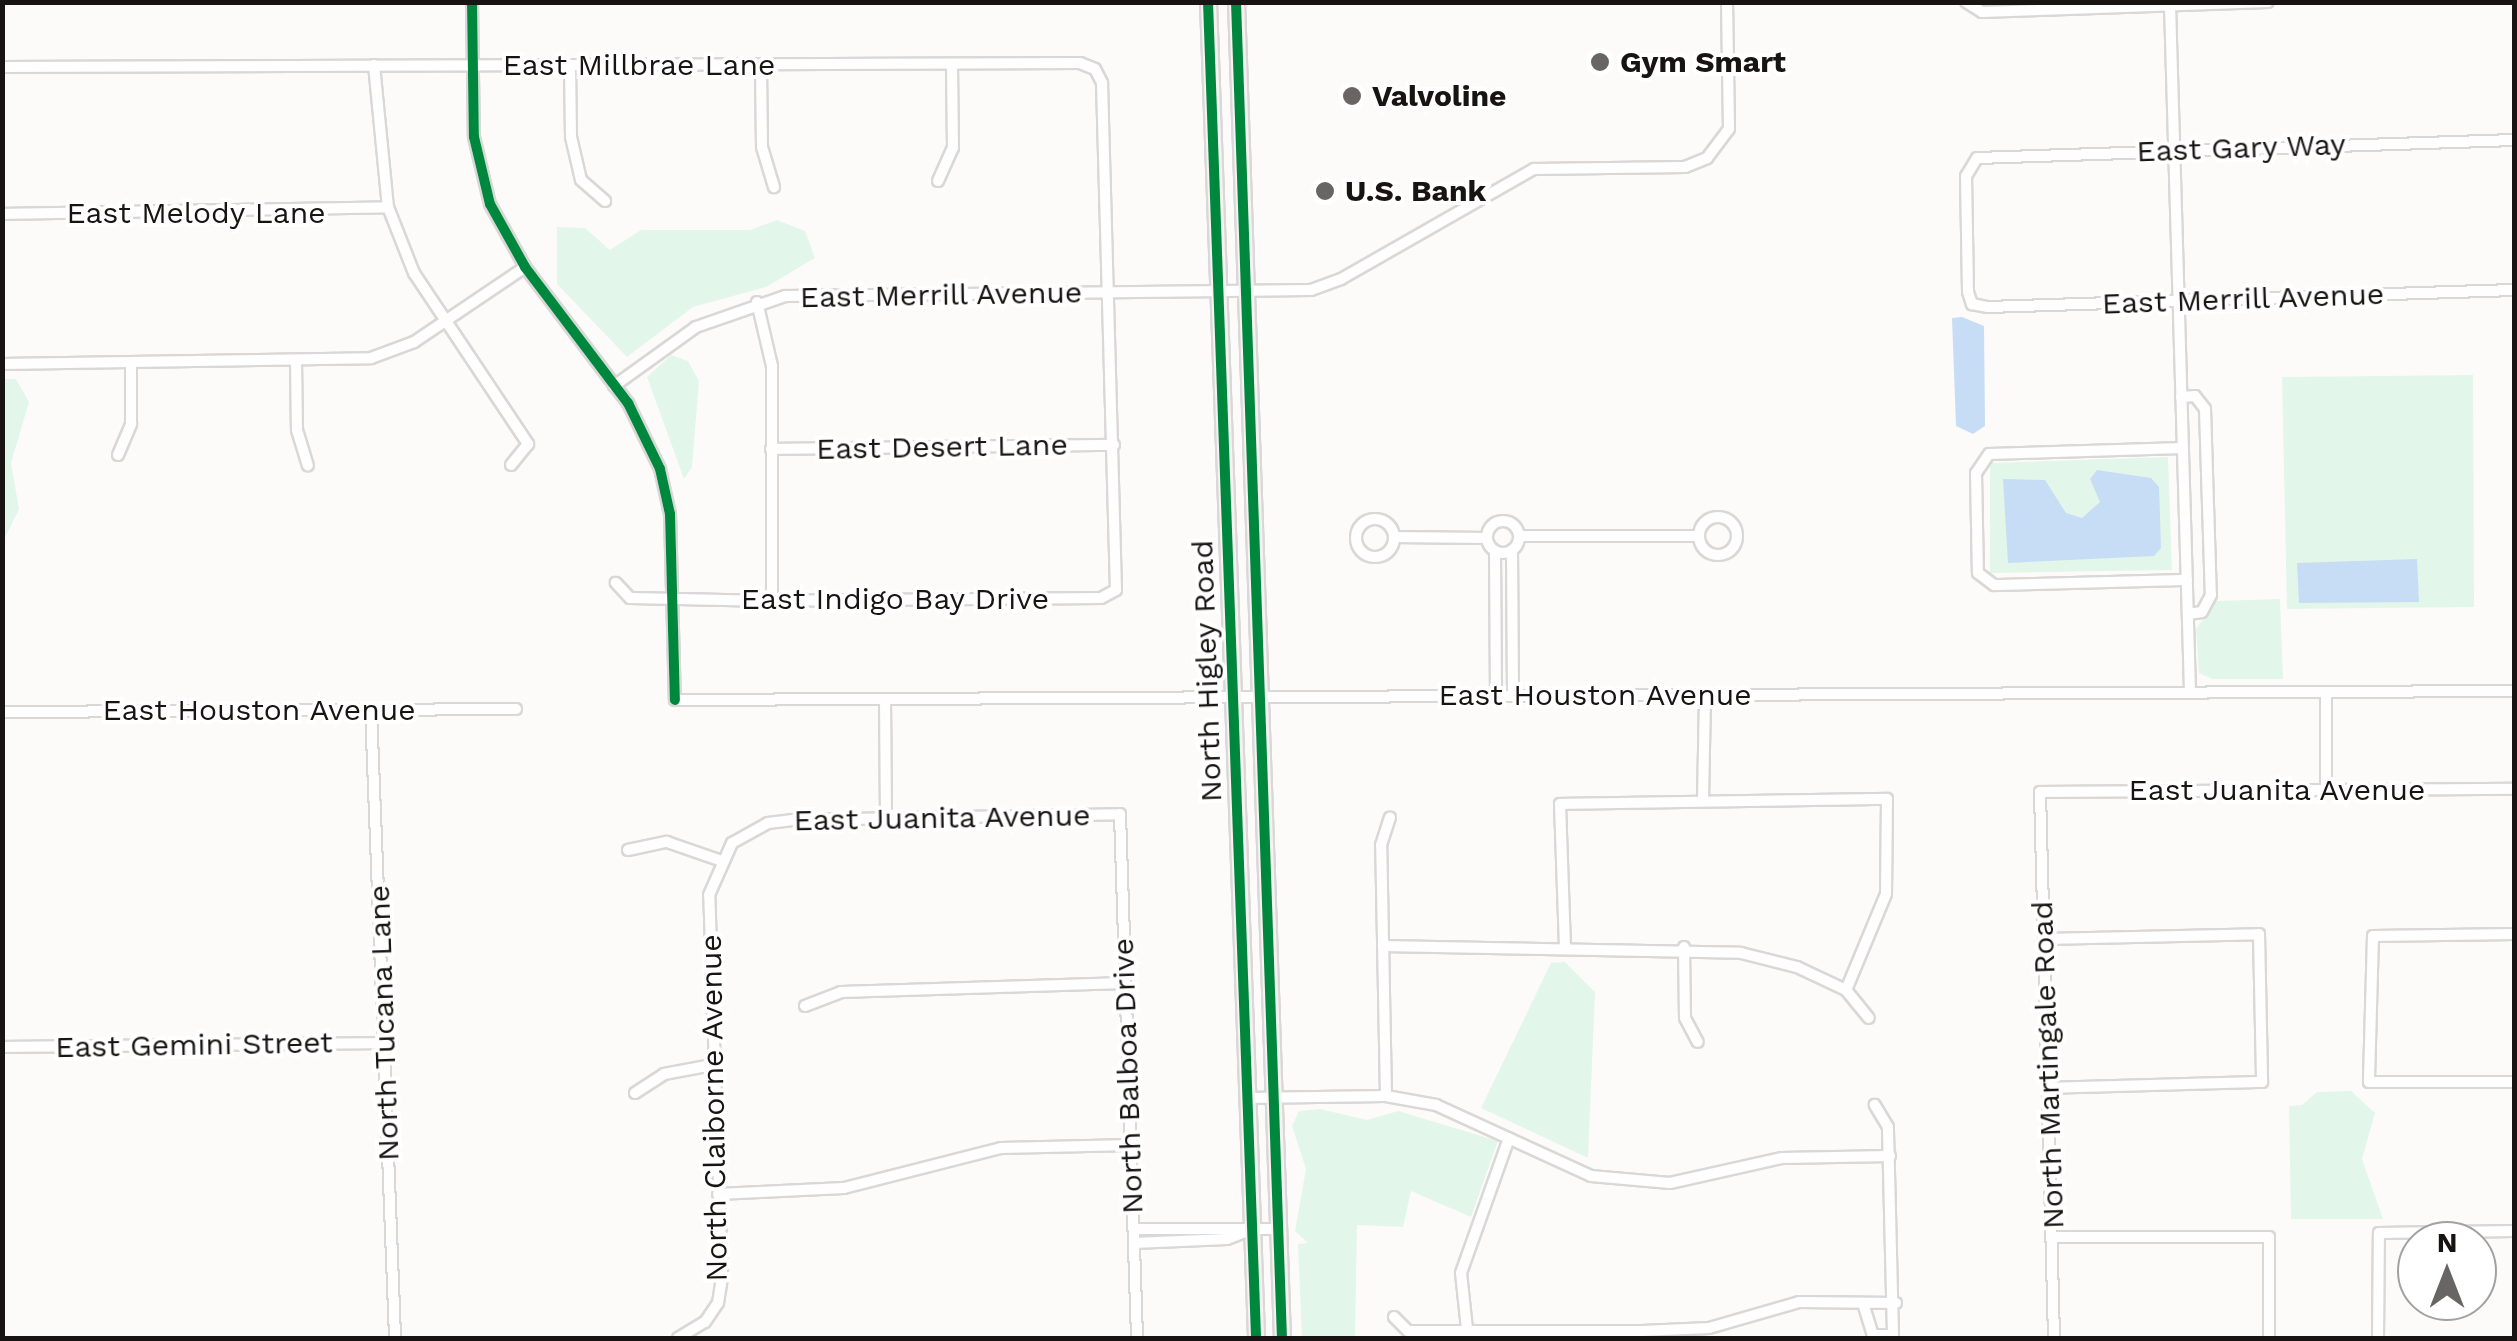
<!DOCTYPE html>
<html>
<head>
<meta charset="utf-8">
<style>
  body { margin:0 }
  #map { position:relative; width:2517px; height:1341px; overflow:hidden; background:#fdfbfa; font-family:"Work Sans",sans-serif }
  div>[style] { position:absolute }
  .green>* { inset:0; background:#e3f6ea }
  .water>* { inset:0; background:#c6ddf5 }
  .roads { filter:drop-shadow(2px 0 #dad8d7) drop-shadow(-2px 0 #dad8d7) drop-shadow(0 2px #dad8d7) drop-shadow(0 -2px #dad8d7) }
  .street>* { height:10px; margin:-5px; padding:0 5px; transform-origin:5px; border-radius:5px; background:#fffefe }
  .street>.ring { margin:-5px; padding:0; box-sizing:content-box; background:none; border:10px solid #fffefe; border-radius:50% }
  .secondary>* { height:15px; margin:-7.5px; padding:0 7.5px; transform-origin:7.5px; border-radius:7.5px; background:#f6f3f2 }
  .cycleway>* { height:10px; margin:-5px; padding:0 5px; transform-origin:5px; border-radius:5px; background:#00873e }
  .dots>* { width:28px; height:28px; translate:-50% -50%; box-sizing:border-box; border:5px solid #fff; border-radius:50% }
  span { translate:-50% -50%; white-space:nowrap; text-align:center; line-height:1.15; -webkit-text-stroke:8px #fff; paint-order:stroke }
  .poi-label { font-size:30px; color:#171413; font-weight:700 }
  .left { translate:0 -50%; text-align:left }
  .street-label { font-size:30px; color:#171413 }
  .frame { position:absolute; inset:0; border:5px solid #171413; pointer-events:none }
  .north { position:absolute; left:2397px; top:1221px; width:100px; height:100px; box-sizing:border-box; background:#fff; border:2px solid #a2a1a1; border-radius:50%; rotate:0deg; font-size:28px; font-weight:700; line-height:40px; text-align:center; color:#171413 }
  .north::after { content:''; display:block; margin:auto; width:35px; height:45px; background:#686564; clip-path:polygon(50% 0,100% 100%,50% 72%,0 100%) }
</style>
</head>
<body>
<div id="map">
  <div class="green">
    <i style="clip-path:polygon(777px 220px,805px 231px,815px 258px,766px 287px,693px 307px,627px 357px,557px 284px,557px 227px,585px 228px,610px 250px,641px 230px,750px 230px)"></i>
    <i style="clip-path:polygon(671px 355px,688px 361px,699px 381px,692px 467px,684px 479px,647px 377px)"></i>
    <i style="clip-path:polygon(2473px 375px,2474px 607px,2287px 609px,2282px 377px)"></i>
    <i style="clip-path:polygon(3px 379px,16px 379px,29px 402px,11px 463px,19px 509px,3px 542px)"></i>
    <i style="clip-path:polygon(2168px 457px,2172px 570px,1990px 573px,1990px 463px)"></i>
    <i style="clip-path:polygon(2280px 599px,2283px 679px,2212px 679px,2199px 673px,2196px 629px,2216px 601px)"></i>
    <i style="clip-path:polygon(1565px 962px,1595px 992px,1588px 1158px,1481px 1108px,1551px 963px)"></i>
    <i style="clip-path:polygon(2351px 1091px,2375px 1113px,2362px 1159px,2383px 1219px,2291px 1219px,2289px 1106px,2302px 1105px,2317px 1092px)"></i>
    <i style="clip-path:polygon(1320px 1109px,1367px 1120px,1398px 1111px,1498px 1141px,1471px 1217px,1411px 1191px,1403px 1227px,1357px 1225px,1355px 1338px,1302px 1338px,1298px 1244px,1308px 1243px,1295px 1231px,1306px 1169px,1292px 1126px,1299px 1111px)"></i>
  </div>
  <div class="water">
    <i style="clip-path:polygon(1962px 317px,1984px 326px,1985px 426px,1973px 434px,1956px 426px,1952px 318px)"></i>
    <i style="clip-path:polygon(2097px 470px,2151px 478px,2159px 487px,2161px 548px,2154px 556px,2008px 563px,2003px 479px,2045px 480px,2066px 513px,2082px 518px,2100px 502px,2090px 479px)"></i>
    <i style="clip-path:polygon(2417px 559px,2419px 602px,2299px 603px,2297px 563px)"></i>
  </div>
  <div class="roads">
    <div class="street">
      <i style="left:472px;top:2px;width:135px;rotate:89.2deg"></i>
      <i style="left:474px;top:137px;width:69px;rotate:76.6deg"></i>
      <i style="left:490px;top:204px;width:72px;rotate:60.9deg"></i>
      <i style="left:525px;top:267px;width:171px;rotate:52.9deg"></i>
      <i style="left:628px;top:403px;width:73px;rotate:64.1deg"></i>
      <i style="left:660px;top:469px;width:46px;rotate:77.5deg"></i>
      <i style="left:670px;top:514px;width:186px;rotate:88.5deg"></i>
      <i style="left:675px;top:700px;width:1839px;rotate:-0.28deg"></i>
      <i style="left:1966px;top:2px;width:19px;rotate:32deg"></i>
      <i style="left:1982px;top:12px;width:286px;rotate:-2deg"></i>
      <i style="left:2170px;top:5px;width:688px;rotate:88.33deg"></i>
      <i style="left:374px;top:65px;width:143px;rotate:84.4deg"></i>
      <i style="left:388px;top:207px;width:71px;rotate:68.5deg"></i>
      <i style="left:414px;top:273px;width:206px;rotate:56.3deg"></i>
      <i style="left:528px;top:444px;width:27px;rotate:129deg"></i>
      <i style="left:570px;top:65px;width:72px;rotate:89.2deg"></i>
      <i style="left:571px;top:137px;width:44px;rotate:76.9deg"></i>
      <i style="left:581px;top:180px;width:32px;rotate:41deg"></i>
      <i style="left:761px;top:66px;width:81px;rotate:89.3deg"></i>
      <i style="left:762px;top:147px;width:42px;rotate:73.3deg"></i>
      <i style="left:2px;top:67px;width:1078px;rotate:-0.21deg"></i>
      <i style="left:1080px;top:63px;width:16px;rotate:22deg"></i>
      <i style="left:1095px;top:69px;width:16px;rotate:63deg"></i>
      <i style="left:1102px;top:83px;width:507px;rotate:88.42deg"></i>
      <i style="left:1116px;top:590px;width:17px;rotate:152deg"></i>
      <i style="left:1101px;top:598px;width:329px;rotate:179.5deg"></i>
      <i style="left:772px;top:601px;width:142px;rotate:-178.8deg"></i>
      <i style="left:630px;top:598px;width:21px;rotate:-133deg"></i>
      <i style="left:2514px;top:140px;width:537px;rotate:178.08deg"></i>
      <i style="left:1977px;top:158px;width:21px;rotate:121deg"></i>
      <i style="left:1966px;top:176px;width:116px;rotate:89deg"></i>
      <i style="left:1968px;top:292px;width:13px;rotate:72deg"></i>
      <i style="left:1972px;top:304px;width:16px;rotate:11deg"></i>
      <i style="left:1988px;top:307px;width:526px;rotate:-1.85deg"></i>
      <i style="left:938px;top:181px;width:36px;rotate:-66deg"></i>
      <i style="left:953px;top:148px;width:83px;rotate:-90.7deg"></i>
      <i style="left:2px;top:214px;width:386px;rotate:-1deg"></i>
      <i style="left:757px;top:302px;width:66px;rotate:76.8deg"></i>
      <i style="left:772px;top:366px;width:235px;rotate:90deg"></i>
      <i style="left:296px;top:361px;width:69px;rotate:89.2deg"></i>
      <i style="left:297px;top:430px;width:37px;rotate:73deg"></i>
      <i style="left:2px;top:364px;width:369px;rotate:-0.9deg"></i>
      <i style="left:371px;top:358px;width:46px;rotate:-20.4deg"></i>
      <i style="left:414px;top:342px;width:134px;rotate:-34deg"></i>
      <i style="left:614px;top:386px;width:101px;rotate:-35.7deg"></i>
      <i style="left:696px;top:327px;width:94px;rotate:-19.2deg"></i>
      <i style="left:785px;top:296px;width:526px;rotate:-0.65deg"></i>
      <i style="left:1311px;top:290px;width:32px;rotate:-20deg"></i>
      <i style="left:1341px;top:279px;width:222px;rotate:-29.7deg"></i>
      <i style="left:1534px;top:169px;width:151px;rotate:-0.8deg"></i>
      <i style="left:1685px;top:167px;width:24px;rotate:-22deg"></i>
      <i style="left:1707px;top:158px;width:36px;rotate:-53deg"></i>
      <i style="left:1729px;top:129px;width:127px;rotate:-90.9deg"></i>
      <i style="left:2181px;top:397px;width:14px;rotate:-4deg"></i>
      <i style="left:2195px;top:396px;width:16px;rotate:52deg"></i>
      <i style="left:2205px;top:409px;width:186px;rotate:88.2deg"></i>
      <i style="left:2211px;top:595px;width:19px;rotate:118deg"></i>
      <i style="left:2202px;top:612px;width:14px;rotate:172deg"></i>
      <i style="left:2183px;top:448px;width:194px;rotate:178.2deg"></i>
      <i style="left:1989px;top:454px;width:23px;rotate:124deg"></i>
      <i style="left:1976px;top:473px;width:100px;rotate:88.9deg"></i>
      <i style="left:1978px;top:573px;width:20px;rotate:37deg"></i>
      <i style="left:1994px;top:585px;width:193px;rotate:-1.5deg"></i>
      <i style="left:771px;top:449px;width:343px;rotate:-0.7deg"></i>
      <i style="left:118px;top:455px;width:34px;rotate:-67deg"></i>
      <i style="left:131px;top:424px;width:61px;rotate:-90deg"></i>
      <i class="ring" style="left:1699px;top:517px;width:28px;height:28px"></i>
      <i class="ring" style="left:1356px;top:519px;width:28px;height:28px"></i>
      <i class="ring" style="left:1487px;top:521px;width:22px;height:22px"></i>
      <i style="left:1519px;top:536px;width:180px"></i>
      <i style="left:1394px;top:537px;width:93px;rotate:0.6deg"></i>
      <i style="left:1512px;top:550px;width:145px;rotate:89.6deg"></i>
      <i style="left:1495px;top:551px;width:144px;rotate:89.6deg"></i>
      <i style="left:2326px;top:693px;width:96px;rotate:90deg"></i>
      <i style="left:885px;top:700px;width:120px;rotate:89.5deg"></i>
      <i style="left:371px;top:709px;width:629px;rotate:87.81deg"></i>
      <i style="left:2px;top:712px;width:514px;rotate:-0.33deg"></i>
      <i style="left:1703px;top:801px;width:107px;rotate:-88.9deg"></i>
      <i style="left:628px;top:850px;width:40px;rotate:-12deg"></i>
      <i style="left:667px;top:842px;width:55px;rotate:19.1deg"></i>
      <i style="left:2514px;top:934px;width:141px;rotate:179.2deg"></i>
      <i style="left:2373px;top:936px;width:146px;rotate:91.6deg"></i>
      <i style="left:2369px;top:1082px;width:145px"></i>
      <i style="left:2045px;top:939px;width:214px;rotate:-1.3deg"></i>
      <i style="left:2259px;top:934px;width:148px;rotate:88.8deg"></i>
      <i style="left:2262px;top:1082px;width:213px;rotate:178.4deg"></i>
      <i style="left:1383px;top:946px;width:358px;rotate:1.1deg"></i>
      <i style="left:1741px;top:953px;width:58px;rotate:14deg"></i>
      <i style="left:1797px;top:967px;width:54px;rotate:25.1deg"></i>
      <i style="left:1846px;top:990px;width:36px;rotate:51deg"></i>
      <i style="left:1565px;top:947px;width:143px;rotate:-92deg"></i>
      <i style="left:1560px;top:804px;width:327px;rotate:-0.9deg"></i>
      <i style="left:1887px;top:799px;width:95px;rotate:90.6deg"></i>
      <i style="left:1886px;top:894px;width:104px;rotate:112.6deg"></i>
      <i style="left:1684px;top:947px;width:71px;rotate:89.2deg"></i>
      <i style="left:1685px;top:1018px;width:27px;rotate:62deg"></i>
      <i style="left:805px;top:1006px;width:39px;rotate:-21deg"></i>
      <i style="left:841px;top:992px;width:284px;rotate:-1.8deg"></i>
      <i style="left:2px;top:1047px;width:383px;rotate:-0.6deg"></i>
      <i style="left:635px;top:1093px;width:35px;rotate:-33deg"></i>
      <i style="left:664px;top:1074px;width:49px;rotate:-10.6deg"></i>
      <i style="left:1386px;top:1096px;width:251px;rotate:-91.1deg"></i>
      <i style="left:1381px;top:845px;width:29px;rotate:-72deg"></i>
      <i style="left:1247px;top:1098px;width:139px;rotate:-0.8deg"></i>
      <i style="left:1386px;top:1096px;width:51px;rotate:10.2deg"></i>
      <i style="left:1436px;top:1105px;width:170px;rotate:24.6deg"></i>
      <i style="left:1591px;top:1176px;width:79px;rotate:5.1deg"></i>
      <i style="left:1670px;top:1183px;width:115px;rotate:-12.6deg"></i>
      <i style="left:1782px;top:1158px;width:108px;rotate:-1.1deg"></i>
      <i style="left:718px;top:1194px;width:126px;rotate:-2.7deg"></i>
      <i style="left:844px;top:1188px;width:162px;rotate:-14.3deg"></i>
      <i style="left:1001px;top:1148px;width:130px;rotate:-1.3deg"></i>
      <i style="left:1134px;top:1229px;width:145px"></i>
      <i style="left:2053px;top:1237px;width:216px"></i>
      <i style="left:2269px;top:1237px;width:101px;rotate:90deg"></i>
      <i style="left:1134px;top:1243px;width:93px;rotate:-2.5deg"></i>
      <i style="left:1227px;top:1239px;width:26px;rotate:-21deg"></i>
      <i style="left:1863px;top:1303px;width:34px;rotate:73deg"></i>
      <i style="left:1873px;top:1335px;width:20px"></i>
      <i style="left:1893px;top:1335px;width:208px;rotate:-91.4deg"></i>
      <i style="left:1888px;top:1127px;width:26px;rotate:-121deg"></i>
      <i style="left:1394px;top:1317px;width:20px;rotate:45deg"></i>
      <i style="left:1408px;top:1331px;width:234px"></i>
      <i style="left:1642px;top:1331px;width:67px;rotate:-2.6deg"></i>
      <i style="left:1709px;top:1328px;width:94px;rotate:-16.1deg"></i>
      <i style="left:1799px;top:1302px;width:97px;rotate:0.6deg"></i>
      <i style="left:1467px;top:1329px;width:56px;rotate:-96.1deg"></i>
      <i style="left:1461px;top:1273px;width:143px;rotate:-70.4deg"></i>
      <i style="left:678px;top:1338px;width:31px;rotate:-31deg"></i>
      <i style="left:705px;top:1322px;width:23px;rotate:-56deg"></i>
      <i style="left:718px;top:1303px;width:24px;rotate:-81deg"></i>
      <i style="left:722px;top:1279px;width:384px;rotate:-91.9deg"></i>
      <i style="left:709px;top:895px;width:57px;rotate:-66.1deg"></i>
      <i style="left:732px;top:843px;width:41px;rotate:-29.1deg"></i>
      <i style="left:768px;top:823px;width:23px;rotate:-7deg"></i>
      <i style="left:791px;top:820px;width:329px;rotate:-1deg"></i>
      <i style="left:1120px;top:814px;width:524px;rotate:88.14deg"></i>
      <i style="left:2054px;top:1338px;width:546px;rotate:-91.47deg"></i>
      <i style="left:2040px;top:792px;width:474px;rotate:-0.4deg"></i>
      <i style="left:2378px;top:1338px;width:105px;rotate:-89.5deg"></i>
      <i style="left:2379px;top:1233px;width:135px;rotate:-0.8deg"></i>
    </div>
    <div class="secondary">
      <i style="left:1208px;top:2px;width:1337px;rotate:87.94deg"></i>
      <i style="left:1236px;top:2px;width:1337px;rotate:88.03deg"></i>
    </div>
  </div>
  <div class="cycleway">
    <i style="left:472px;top:2px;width:135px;rotate:89.2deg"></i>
    <i style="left:474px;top:137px;width:69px;rotate:76.6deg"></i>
    <i style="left:490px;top:204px;width:72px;rotate:60.9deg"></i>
    <i style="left:525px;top:267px;width:171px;rotate:52.9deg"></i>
    <i style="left:628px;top:403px;width:73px;rotate:64.1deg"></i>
    <i style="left:660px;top:469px;width:46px;rotate:77.5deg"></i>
    <i style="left:670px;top:514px;width:186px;rotate:88.5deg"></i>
    <i style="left:1208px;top:2px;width:1337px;rotate:87.94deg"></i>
    <i style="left:1236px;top:2px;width:1337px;rotate:88.03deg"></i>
  </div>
  <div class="dots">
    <i style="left:1600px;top:62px;background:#686564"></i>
    <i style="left:1352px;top:96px;background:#686564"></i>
    <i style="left:1325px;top:191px;background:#686564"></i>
  </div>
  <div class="poi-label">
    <span class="left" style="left:1620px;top:62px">Gym Smart</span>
    <span class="left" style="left:1372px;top:96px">Valvoline</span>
    <span class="left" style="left:1345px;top:191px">U.S. Bank</span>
  </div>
  <div class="street-label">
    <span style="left:639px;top:65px">East Millbrae Lane</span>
    <span style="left:2241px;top:148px;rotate:-2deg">East Gary Way</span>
    <span style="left:196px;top:213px">East Melody Lane</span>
    <span style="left:941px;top:295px;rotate:-1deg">East Merrill Avenue</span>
    <span style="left:2243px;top:299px;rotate:-2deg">East Merrill Avenue</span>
    <span style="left:942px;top:447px;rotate:-1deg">East Desert Lane</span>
    <span style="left:895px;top:599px">East Indigo Bay Drive</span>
    <span style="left:1207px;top:671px;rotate:-92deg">North Higley Road</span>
    <span style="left:1595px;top:695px">East Houston Avenue</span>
    <span style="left:259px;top:710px">East Houston Avenue</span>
    <span style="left:2277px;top:790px">East Juanita Avenue</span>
    <span style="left:942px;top:818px;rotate:-1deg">East Juanita Avenue</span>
    <span style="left:384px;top:1023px;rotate:-92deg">North Tucana Lane</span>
    <span style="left:194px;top:1045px;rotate:-1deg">East Gemini Street</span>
    <span style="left:2048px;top:1065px;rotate:-92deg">North Martingale Road</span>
    <span style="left:1128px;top:1076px;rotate:-92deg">North Balboa Drive</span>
    <span style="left:714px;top:1108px;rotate:-91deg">North Claiborne Avenue</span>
  </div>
  <div class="frame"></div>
  <div class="north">N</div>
</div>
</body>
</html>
